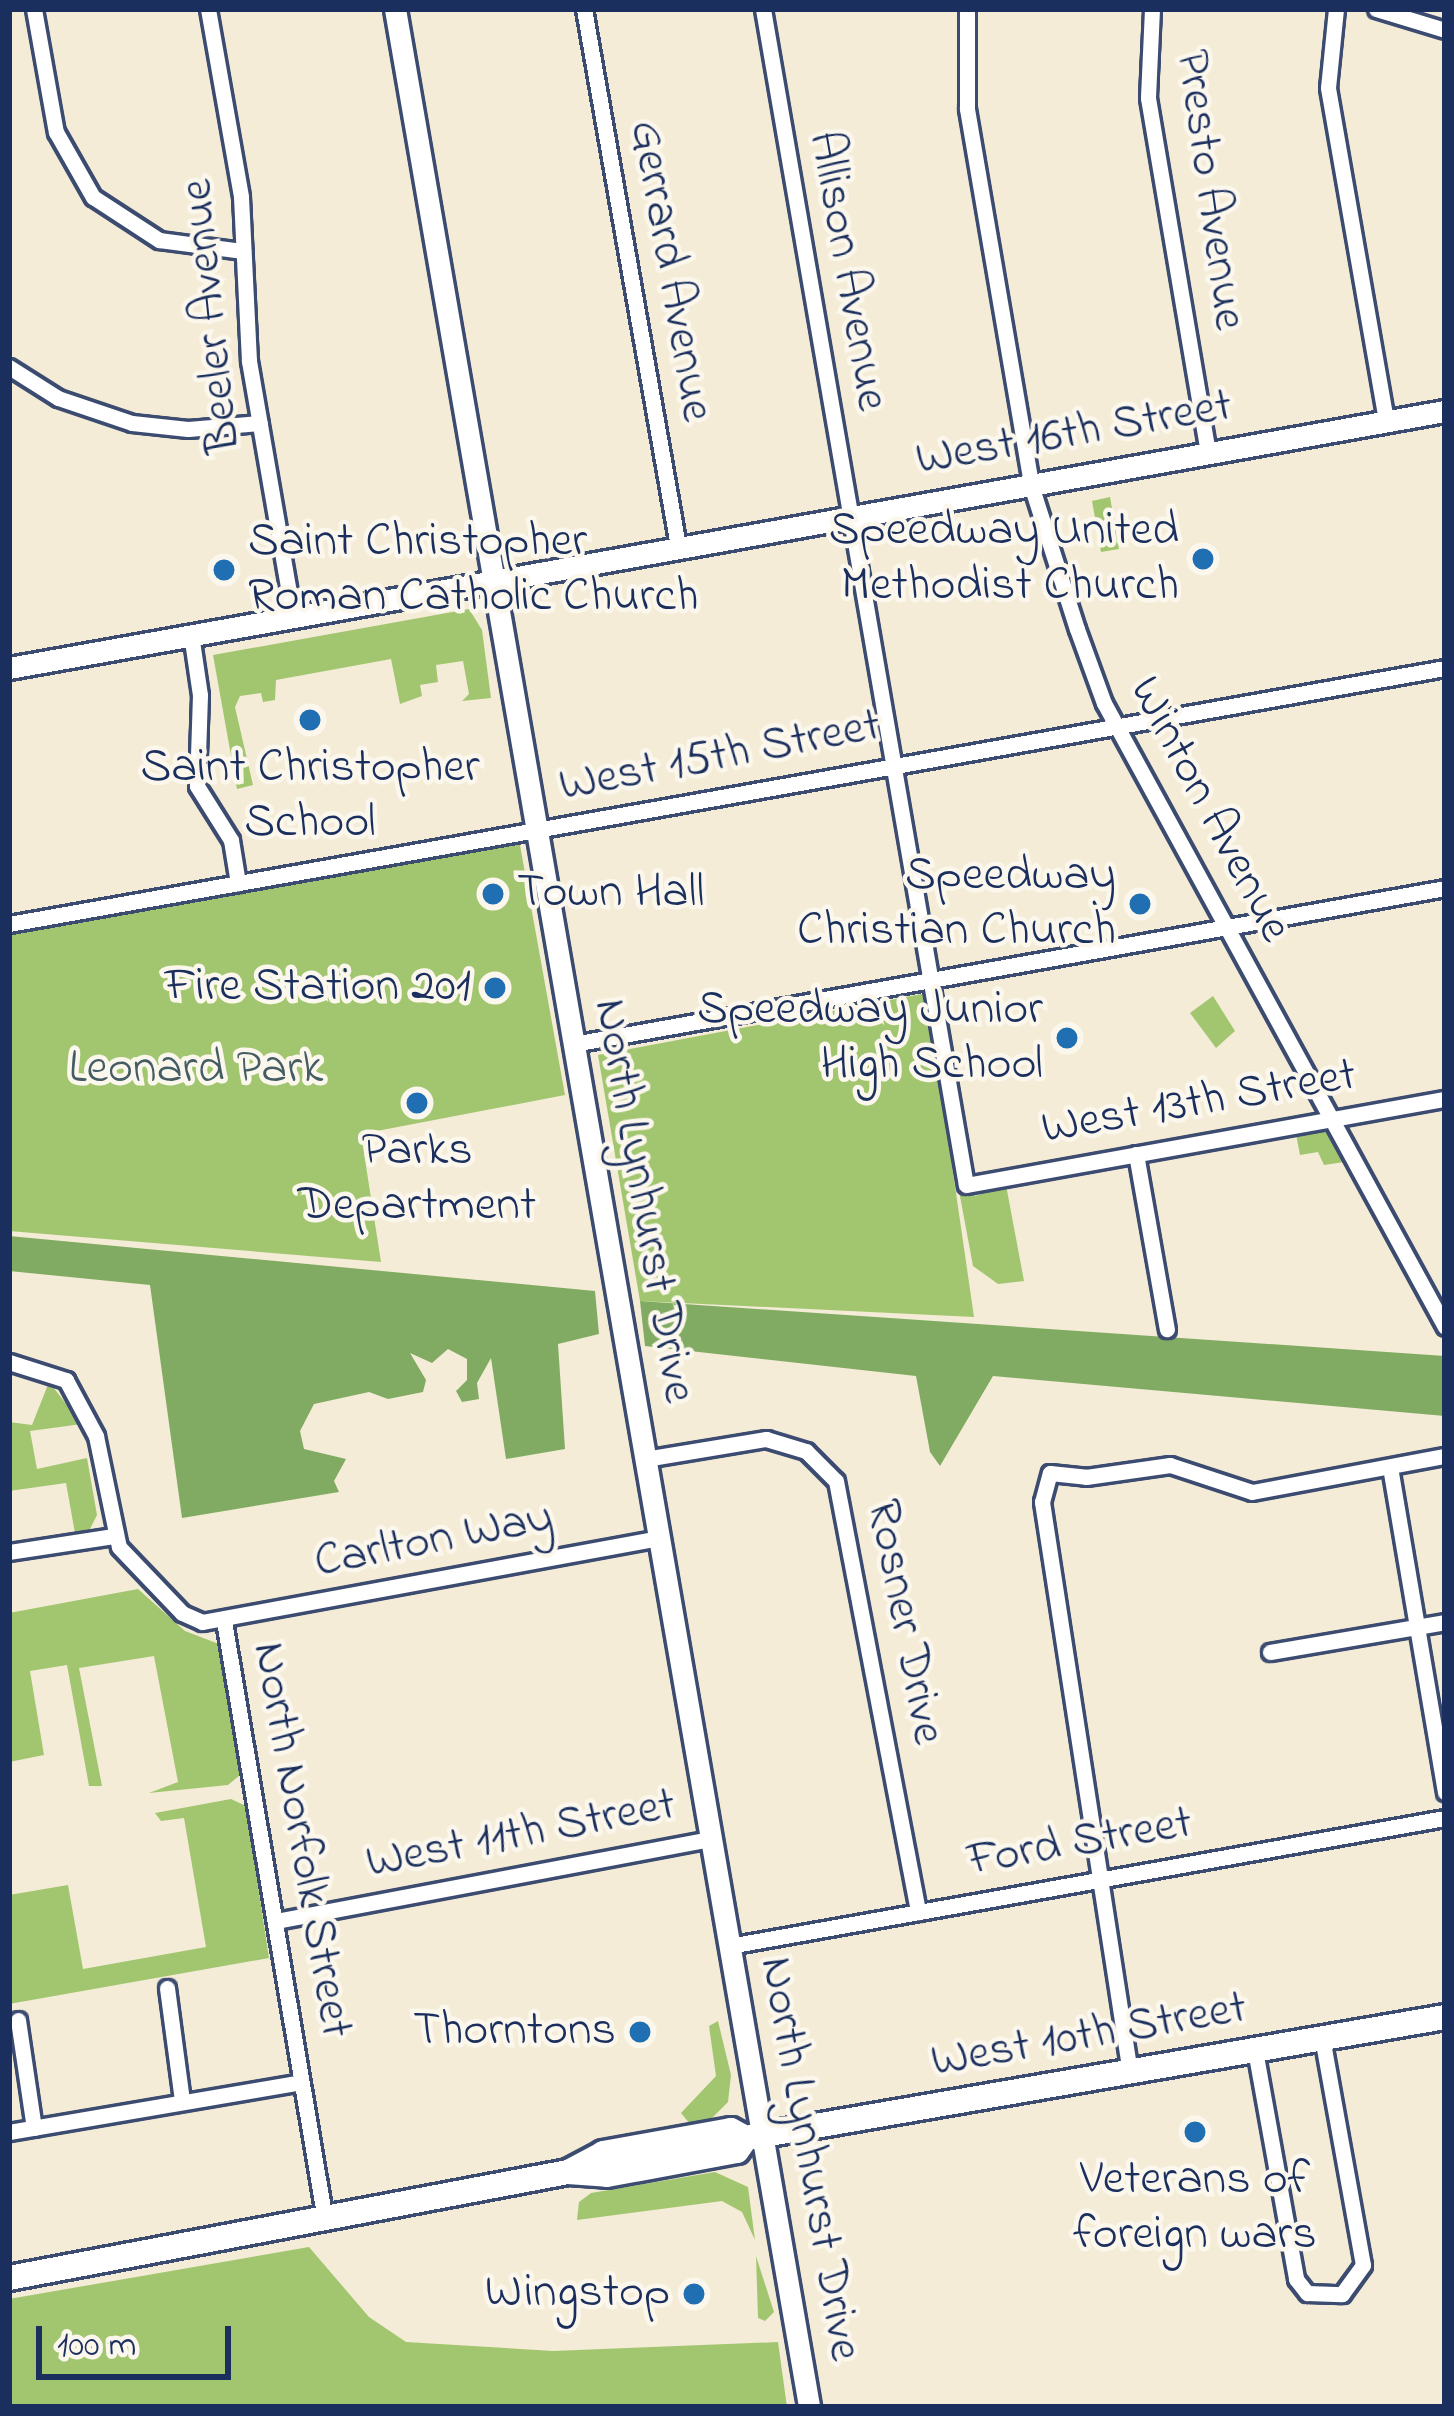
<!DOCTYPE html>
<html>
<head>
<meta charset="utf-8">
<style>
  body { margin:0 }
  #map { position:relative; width:1454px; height:2416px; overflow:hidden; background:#f4ecd6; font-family:"Indie Flower",sans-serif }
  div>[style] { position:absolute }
  .green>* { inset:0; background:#a2c670 }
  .forest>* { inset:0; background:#81ab62 }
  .roads { filter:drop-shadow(3px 0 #3c4b70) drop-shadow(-3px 0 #3c4b70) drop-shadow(0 3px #3c4b70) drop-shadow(0 -3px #3c4b70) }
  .street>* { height:15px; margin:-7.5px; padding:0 7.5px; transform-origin:7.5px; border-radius:7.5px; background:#fff }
  .secondary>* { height:21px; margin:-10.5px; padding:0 10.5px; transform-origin:10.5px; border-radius:10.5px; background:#fff }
  .primary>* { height:24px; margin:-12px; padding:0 12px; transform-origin:12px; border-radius:12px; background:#fff }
  .dots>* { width:33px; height:33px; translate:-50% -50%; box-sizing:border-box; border:6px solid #fbf7ec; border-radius:50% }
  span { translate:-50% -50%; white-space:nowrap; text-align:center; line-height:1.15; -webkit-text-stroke:9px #fbf7ec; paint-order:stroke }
  .street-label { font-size:48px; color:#1b2f5e }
  .poi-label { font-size:48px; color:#1b2f5e }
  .right { translate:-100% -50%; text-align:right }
  .left { translate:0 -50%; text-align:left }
  .park-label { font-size:48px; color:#445c63 }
  .frame { position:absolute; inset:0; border:12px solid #1b2f5e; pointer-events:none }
  .scale { position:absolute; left:36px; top:2326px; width:195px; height:54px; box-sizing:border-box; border:6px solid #1b2f5e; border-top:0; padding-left:15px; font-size:36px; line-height:42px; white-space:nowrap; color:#1b2f5e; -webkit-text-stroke:9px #fbf7ec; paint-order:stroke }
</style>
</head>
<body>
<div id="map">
  <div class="green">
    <i style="clip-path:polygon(1110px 497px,1119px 549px,1101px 552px,1092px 501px)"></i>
    <i style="clip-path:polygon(469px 609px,482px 630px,491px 698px,462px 701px,469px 694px,463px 661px,436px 665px,438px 682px,420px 685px,422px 696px,400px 704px,391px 659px,276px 680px,275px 700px,263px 702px,261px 693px,240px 696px,235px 707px,253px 785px,237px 789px,213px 655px)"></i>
    <i style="clip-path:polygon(518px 834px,565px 1095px,361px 1134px,381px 1262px,9px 1231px,9px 924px)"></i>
    <i style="clip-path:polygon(927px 993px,974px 1317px,640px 1301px,598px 1055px)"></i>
    <i style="clip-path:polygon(1213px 996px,1235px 1031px,1216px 1048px,1190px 1013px)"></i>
    <i style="clip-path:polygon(1325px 1131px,1326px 1131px,1344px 1162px,1324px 1165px,1318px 1152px,1300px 1155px,1296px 1134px)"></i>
    <i style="clip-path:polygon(1006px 1185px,1024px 1281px,998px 1284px,973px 1266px,959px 1191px,976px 1189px,975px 1196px)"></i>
    <i style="clip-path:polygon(49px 1382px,82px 1424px,30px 1431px,37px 1469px,87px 1458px,97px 1515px,90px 1529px,75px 1533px,66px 1483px,9px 1491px,9px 1422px,32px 1425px)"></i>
    <i style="clip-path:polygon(138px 1589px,185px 1631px,219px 1644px,240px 1775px,228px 1785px,149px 1793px,178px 1782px,154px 1656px,79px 1668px,102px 1786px,89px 1786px,67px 1665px,30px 1671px,44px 1755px,9px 1762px,9px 1613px)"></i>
    <i style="clip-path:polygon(231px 1799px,246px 1806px,269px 1958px,9px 2004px,9px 1895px,68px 1885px,83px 1969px,206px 1947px,184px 1818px,161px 1821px,155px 1813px)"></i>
    <i style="clip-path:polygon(718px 2021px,731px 2075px,728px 2102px,708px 2122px,690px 2124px,681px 2113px,716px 2076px,709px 2026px)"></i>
    <i style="clip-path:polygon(715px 2172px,748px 2187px,755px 2240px,742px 2212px,722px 2201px,577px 2220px,579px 2202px,591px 2193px)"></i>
    <i style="clip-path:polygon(309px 2247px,369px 2317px,406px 2342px,553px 2351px,778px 2342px,787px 2407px,9px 2407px,9px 2299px)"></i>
    <i style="clip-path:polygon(756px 2256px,774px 2312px,765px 2321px,758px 2318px)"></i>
  </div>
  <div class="forest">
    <i style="clip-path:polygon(9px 1236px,595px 1291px,599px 1334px,558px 1344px,565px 1449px,506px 1459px,491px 1358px,477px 1383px,479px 1399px,462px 1402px,456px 1391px,467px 1380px,467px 1359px,448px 1349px,432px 1363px,410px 1353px,426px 1380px,423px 1392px,388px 1399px,369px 1392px,314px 1404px,300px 1431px,304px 1449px,346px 1459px,334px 1481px,339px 1492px,182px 1518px,150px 1285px,9px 1271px)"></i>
    <i style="clip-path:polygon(640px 1301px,1445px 1356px,1445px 1416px,993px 1376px,940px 1466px,930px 1452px,916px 1376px,645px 1346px)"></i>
  </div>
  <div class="roads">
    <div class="street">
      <i style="left:34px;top:9px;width:125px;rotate:79.9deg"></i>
      <i style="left:56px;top:132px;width:75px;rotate:60.4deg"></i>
      <i style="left:93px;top:197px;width:79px;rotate:33.1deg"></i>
      <i style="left:159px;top:240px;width:85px;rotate:7.5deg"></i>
      <i style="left:208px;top:9px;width:191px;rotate:80deg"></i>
      <i style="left:241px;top:197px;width:164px;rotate:87.2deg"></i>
      <i style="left:249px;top:361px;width:258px;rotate:80.2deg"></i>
      <i style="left:584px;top:9px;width:545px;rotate:80.07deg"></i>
      <i style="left:763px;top:9px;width:1193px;rotate:80.21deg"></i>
      <i style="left:966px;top:1185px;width:487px;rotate:-10.2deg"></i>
      <i style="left:967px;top:9px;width:100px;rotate:90deg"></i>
      <i style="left:967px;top:109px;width:381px;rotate:80.3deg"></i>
      <i style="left:1031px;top:485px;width:151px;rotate:72.3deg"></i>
      <i style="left:1077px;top:629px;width:79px;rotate:70deg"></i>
      <i style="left:1104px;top:703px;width:711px;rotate:61.34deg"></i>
      <i style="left:1152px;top:9px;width:89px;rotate:92.6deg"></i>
      <i style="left:1148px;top:98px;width:360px;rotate:80.4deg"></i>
      <i style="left:1336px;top:9px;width:79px;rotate:95.8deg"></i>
      <i style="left:1328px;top:88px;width:338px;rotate:80.1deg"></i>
      <i style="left:1376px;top:9px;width:72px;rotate:16.9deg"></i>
      <i style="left:9px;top:367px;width:58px;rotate:32.3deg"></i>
      <i style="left:58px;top:398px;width:78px;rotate:18.7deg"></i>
      <i style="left:132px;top:423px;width:56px;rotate:6.1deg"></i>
      <i style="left:188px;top:429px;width:72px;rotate:-4.8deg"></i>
      <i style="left:191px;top:634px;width:62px;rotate:81.6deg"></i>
      <i style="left:200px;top:695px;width:91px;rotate:91.9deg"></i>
      <i style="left:197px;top:786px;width:64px;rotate:57.8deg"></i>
      <i style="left:231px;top:840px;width:44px;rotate:80.8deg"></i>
      <i style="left:9px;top:924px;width:1459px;rotate:-10.11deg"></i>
      <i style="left:573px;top:1044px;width:886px;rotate:-10.14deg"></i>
      <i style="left:1136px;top:1154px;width:178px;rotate:80deg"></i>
      <i style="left:9px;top:1362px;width:60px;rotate:17.5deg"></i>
      <i style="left:66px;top:1380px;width:64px;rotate:61.8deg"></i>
      <i style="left:96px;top:1436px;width:113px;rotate:78.3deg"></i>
      <i style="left:119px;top:1547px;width:91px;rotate:46.3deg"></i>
      <i style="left:182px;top:1613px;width:22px;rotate:24deg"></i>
      <i style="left:202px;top:1622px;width:465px;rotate:-10.4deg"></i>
      <i style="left:645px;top:1459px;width:123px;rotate:-9.4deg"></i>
      <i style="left:766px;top:1439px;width:42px;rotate:16.7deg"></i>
      <i style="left:806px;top:1451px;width:42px;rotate:45deg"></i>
      <i style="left:836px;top:1481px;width:439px;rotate:79.2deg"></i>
      <i style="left:1390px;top:1467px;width:330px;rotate:80.4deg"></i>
      <i style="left:9px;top:1552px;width:105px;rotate:-8.7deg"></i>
      <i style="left:224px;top:1621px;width:607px;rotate:80.43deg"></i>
      <i style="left:1270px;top:1652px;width:178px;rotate:-9.7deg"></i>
      <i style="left:276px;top:1921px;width:443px;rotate:-10.7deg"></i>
      <i style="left:729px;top:1946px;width:727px;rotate:-10.14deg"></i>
      <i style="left:167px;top:1988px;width:114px;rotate:82.4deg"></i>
      <i style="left:18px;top:2020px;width:109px;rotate:81.6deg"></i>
      <i style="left:1255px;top:2050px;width:233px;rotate:79.8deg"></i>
      <i style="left:1296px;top:2279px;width:18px;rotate:52deg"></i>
      <i style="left:1307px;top:2293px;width:35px;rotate:2deg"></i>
      <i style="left:1342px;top:2294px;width:36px;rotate:-54deg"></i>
      <i style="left:1363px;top:2265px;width:231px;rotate:-100.2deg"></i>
      <i style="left:1130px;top:2073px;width:578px;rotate:-98.76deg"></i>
      <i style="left:1042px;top:1502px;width:30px;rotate:-75deg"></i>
      <i style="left:1050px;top:1473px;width:36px;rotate:6deg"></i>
      <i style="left:1086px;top:1477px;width:85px;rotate:-8.1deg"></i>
      <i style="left:1170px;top:1465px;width:86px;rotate:18.2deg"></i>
      <i style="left:1252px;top:1492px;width:196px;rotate:-10.6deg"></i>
      <i style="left:9px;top:2132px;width:295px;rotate:-9.7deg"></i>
    </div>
    <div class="secondary">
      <i style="left:395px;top:9px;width:2433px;rotate:80.2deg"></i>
      <i style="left:9px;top:668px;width:1459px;rotate:-10.15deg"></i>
    </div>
    <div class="primary">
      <i style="left:568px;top:2172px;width:39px;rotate:4deg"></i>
      <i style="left:607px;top:2175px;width:132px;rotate:-10.5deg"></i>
      <i style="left:737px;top:2151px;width:16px;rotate:-55deg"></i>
      <i style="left:9px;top:2278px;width:569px;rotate:-10.74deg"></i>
      <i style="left:568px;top:2172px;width:40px;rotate:-28deg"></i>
      <i style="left:603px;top:2153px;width:130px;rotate:-10.2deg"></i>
      <i style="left:731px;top:2130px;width:17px;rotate:28deg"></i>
      <i style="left:746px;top:2138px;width:709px;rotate:-9.82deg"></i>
    </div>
  </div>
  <div class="dots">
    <i style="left:1203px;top:559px;background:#1f6fb2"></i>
    <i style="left:224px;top:570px;background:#1f6fb2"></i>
    <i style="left:310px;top:720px;background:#1f6fb2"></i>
    <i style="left:493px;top:894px;background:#1f6fb2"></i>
    <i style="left:1140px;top:904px;background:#1f6fb2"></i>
    <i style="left:495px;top:988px;background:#1f6fb2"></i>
    <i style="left:1067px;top:1038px;background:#1f6fb2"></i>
    <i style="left:417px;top:1103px;background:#1f6fb2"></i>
    <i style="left:640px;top:2032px;background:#1f6fb2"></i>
    <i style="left:1195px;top:2132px;background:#1f6fb2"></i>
    <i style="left:694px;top:2294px;background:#1f6fb2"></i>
  </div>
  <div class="street-label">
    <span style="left:1209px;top:190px;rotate:82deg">Presto Avenue</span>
    <span style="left:670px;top:271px;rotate:80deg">Gerrard Avenue</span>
    <span style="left:847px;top:271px;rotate:80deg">Allison Avenue</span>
    <span style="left:212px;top:316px;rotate:-96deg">Beeler Avenue</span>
    <span style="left:1074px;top:434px;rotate:-10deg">West 16th Street</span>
    <span style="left:720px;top:757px;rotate:-11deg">West 15th Street</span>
    <span style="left:1209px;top:810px;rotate:62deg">Winton Avenue</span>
    <span style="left:1199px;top:1103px;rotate:-10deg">West 13th Street</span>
    <span style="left:643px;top:1201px;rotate:80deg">North Lynhurst Drive</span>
    <span style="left:434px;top:1541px;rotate:-11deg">Carlton Way</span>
    <span style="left:904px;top:1622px;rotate:79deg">Rosner Drive</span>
    <span style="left:521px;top:1835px;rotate:-11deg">West 11th Street</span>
    <span style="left:301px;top:1840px;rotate:80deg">North Norfolk Street</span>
    <span style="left:1080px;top:1843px;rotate:-10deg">Ford Street</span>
    <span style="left:1089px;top:2036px;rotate:-10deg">West 10th Street</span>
    <span style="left:809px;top:2159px;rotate:80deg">North Lynhurst Drive</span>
  </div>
  <div class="poi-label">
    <span class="right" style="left:1179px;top:559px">Speedway United<br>Methodist Church</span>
    <span class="left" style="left:248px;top:570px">Saint Christopher<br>Roman Catholic Church</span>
    <span style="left:310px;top:796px">Saint Christopher<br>School</span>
    <span class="right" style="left:1116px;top:904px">Speedway<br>Christian Church</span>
    <span class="left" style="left:517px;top:894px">Town Hall</span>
    <span class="right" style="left:471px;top:988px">Fire Station 201</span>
    <span class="right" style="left:1043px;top:1038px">Speedway Junior<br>High School</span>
    <span style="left:417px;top:1179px">Parks<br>Department</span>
    <span class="right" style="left:616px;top:2032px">Thorntons</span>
    <span style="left:1195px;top:2208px">Veterans of<br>foreign wars</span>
    <span class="right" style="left:670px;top:2294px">Wingstop</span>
  </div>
  <div class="park-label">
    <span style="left:196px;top:1070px">Leonard Park</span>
  </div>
  <div class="frame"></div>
  <div class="scale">100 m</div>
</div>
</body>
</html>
